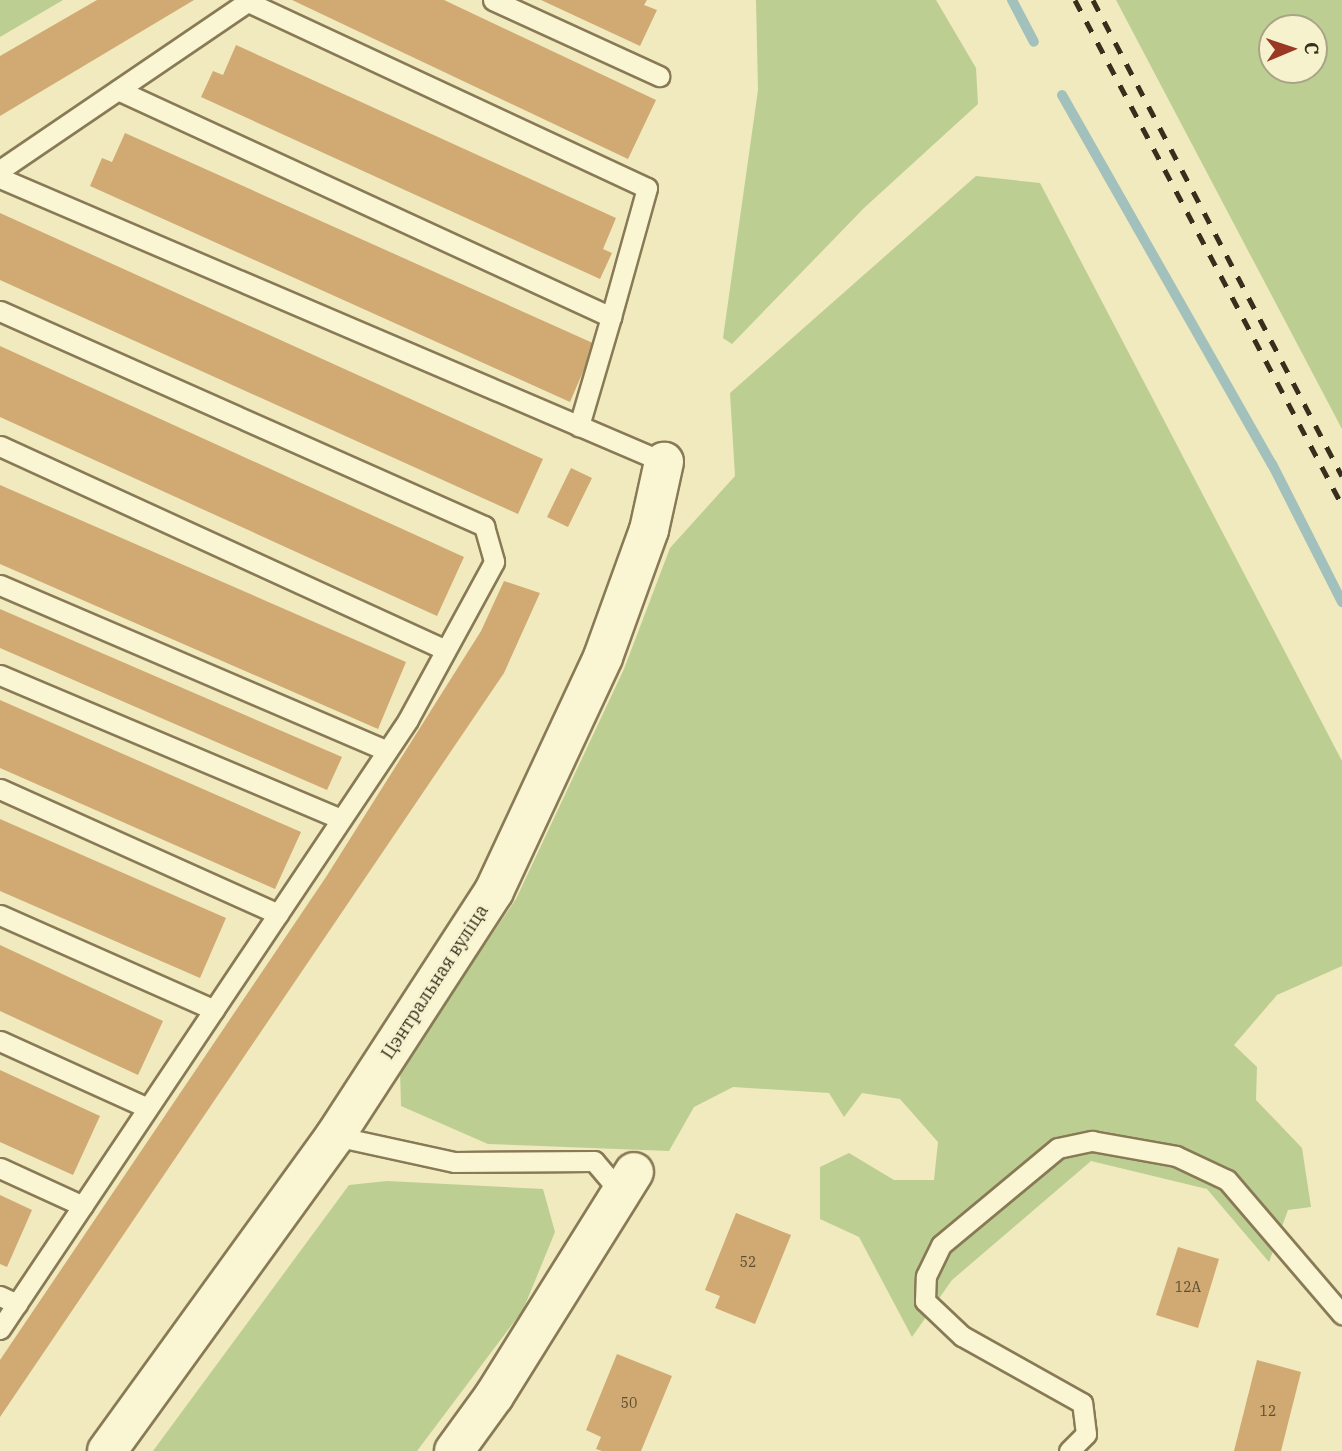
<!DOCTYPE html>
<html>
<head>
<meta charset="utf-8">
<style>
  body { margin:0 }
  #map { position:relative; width:1342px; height:1451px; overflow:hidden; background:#f0eabe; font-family:"IBM Plex Serif",serif }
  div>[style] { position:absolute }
  .green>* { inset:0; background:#bcce92 }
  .stream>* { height:10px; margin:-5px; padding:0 5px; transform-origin:5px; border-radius:5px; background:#a2c1bd }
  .building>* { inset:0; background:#d0aa72 }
  .roads { filter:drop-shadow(2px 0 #897a56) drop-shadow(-2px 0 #897a56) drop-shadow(0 2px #897a56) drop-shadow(0 -2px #897a56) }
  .service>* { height:19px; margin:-9.5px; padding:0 9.5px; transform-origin:9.5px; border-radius:9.5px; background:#faf5d2 }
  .minor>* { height:38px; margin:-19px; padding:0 19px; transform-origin:19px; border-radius:19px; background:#faf5d2 }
  .rail>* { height:5px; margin-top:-2.5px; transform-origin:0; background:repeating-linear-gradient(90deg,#372e1c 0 12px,transparent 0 24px) }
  span { translate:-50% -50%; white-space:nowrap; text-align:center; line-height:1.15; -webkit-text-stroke:5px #f7f2ce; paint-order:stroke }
  .number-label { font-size:14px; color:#5d4d32 }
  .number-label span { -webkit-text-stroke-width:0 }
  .street-label { font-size:18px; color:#372e1c }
  .north { position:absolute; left:1258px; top:14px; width:70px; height:70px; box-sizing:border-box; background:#f7f2ce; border:2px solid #aaa487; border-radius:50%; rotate:88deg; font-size:19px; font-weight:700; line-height:28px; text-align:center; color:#372e1c }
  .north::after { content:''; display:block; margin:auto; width:24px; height:32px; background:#9a3824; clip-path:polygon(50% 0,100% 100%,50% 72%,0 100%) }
</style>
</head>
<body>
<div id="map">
  <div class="green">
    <i style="clip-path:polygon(0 0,63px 0,0 37px)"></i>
    <i style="clip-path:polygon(756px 0,936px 0,976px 68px,978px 104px,864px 208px,732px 344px,723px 338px,758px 90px)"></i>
    <i style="clip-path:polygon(evenodd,1116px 0,1342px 0,1342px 429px,1116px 0,1272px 28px,1314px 28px,1314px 70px,1272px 70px,1272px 28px)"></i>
    <i style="clip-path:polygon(976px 176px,1040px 183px,1342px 761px,1342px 966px,1277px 995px,1234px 1045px,1257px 1067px,1256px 1100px,1302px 1148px,1311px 1207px,1288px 1210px,1269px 1262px,1207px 1189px,1091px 1161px,952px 1280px,912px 1337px,859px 1237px,820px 1219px,820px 1167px,849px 1153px,894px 1180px,934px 1180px,938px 1142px,900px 1099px,862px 1093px,844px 1117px,829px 1093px,733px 1087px,694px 1107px,669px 1151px,488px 1144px,401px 1106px,400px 1069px,516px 899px,624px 669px,670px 548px,735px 476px,730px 393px)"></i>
    <i style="clip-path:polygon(387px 1181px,543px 1189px,555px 1232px,523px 1310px,417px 1451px,153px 1451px,349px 1185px)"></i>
  </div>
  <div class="stream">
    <i style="left:1012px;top:0;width:47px;rotate:62.4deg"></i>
    <i style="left:1062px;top:95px;width:425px;rotate:60.4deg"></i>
    <i style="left:1272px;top:464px;width:155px;rotate:63.1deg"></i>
  </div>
  <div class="building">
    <i style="clip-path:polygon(97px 0,194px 0,0 116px,0 56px)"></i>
    <i style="clip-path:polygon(292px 0,444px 0,656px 100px,628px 159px)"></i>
    <i style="clip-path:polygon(541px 0,647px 0,644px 5px,657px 10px,640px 46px)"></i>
    <i style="clip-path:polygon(236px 45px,616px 218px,603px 249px,612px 253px,600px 279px,201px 97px,213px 71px,223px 75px)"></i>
    <i style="clip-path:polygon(125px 133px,595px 344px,570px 402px,90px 186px,102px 158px,112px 162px)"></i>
    <i style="clip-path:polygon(0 213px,543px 459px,518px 514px,0 280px)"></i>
    <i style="clip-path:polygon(0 346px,464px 557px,437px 616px,0 417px)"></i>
    <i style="clip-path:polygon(571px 468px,592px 478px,568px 527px,547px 517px)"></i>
    <i style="clip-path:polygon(0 485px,406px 662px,378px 729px,0 564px)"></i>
    <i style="clip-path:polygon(504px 581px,540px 593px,504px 673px,0 1417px,0 1360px,326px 877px,481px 631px)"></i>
    <i style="clip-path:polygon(0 609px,342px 757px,327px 790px,0 648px)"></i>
    <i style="clip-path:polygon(0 700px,301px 832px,275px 889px,0 768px)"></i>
    <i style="clip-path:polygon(0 819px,226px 918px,200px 978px,0 891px)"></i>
    <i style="clip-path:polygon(0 945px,163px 1021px,138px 1075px,0 1011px)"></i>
    <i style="clip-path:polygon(0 1070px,100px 1116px,73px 1175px,0 1142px)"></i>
    <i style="clip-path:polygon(0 1195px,32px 1210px,7px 1267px,0 1264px)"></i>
    <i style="clip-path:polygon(736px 1213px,791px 1235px,755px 1324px,715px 1308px,720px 1296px,705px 1290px)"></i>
    <i style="clip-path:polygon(1178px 1247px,1219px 1259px,1198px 1328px,1156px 1315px)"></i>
    <i style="clip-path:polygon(617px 1354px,672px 1376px,641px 1451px,602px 1451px,596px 1449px,601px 1437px,586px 1430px)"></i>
    <i style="clip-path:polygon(1257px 1360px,1301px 1372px,1281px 1451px,1234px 1451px)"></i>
  </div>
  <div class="roads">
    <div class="service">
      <i style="left:493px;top:0;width:183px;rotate:24.6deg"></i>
      <i style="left:248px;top:2px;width:440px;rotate:25deg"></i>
      <i style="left:647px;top:188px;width:134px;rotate:105.6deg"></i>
      <i style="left:118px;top:90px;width:543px;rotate:24.72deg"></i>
      <i style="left:611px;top:317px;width:114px;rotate:106.4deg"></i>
      <i style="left:0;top:170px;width:302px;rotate:-34.2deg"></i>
      <i style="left:0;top:178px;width:722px;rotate:23.16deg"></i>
      <i style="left:0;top:311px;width:530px;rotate:23.95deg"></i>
      <i style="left:484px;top:526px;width:37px;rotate:74deg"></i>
      <i style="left:494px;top:562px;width:180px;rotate:118.6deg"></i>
      <i style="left:408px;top:720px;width:733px;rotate:123.82deg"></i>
      <i style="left:0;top:446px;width:490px;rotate:24.6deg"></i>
      <i style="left:0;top:585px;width:421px;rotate:23.2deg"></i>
      <i style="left:0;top:675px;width:370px;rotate:22.9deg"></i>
      <i style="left:0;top:789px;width:305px;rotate:24.2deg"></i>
      <i style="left:0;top:915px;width:234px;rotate:23.9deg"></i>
      <i style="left:0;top:1041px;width:162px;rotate:24.4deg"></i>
      <i style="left:335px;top:1136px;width:122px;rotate:12.3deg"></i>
      <i style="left:454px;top:1162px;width:140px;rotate:-0.4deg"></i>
      <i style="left:594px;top:1161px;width:42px;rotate:49.8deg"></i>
      <i style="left:0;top:1168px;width:91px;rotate:24.6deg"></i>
      <i style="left:0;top:1296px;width:19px;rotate:25deg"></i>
      <i style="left:1069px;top:1451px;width:24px;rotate:-45deg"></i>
      <i style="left:1086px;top:1434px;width:31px;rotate:-97deg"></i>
      <i style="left:1082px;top:1403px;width:137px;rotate:-150.8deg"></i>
      <i style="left:962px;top:1336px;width:51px;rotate:-136.6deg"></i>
      <i style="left:925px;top:1301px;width:25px;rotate:-88deg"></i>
      <i style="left:926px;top:1276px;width:34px;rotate:-64deg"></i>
      <i style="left:941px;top:1245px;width:152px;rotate:-39.7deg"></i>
      <i style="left:1058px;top:1148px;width:35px;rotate:-12deg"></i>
      <i style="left:1092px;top:1141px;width:85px;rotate:10.1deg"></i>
      <i style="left:1176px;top:1156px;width:56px;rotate:25.2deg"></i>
      <i style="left:1227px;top:1180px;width:177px;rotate:49.4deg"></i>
    </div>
    <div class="minor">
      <i style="left:107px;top:1451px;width:389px;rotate:-54.1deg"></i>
      <i style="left:335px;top:1136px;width:292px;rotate:-57deg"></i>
      <i style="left:494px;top:891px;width:258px;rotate:-65deg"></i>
      <i style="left:603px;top:657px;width:135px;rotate:-70.1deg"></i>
      <i style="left:649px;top:530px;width:70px;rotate:-77.6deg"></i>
      <i style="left:454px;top:1451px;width:68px;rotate:-54deg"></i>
      <i style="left:494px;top:1396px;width:264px;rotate:-58deg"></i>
    </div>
  </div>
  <div class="rail">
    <i style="left:1075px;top:0;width:571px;rotate:62.13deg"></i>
    <i style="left:1093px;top:0;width:537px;rotate:62.39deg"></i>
  </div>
  <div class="number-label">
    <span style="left:748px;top:1262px">52</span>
    <span style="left:1188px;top:1287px">12А</span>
    <span style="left:629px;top:1403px">50</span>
    <span style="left:1268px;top:1411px">12</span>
  </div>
  <div class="street-label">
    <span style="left:435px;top:982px;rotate:-57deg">Цэнтральная вуліца</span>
  </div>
  <div class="north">С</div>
</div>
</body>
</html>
